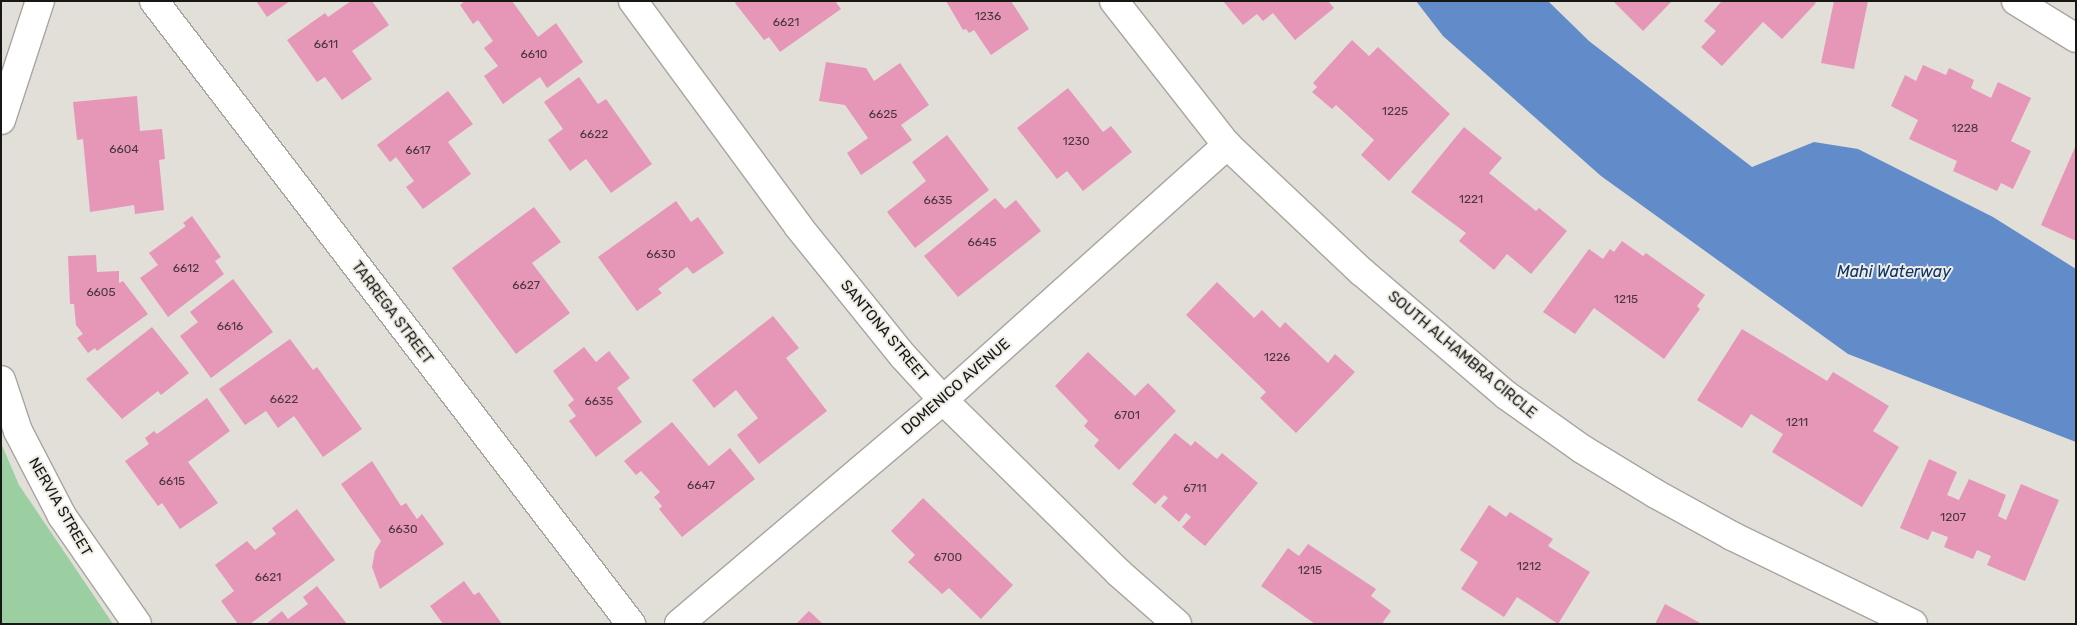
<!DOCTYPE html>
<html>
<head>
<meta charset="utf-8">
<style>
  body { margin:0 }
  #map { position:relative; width:2077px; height:625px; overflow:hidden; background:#e1dfd8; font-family:Rubik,sans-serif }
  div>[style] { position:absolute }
  .green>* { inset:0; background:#9bcfa2 }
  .water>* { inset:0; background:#628cc9 }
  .building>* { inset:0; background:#e697b8 }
  .roads { filter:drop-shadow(1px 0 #a8a59f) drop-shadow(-1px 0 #a8a59f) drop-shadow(0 1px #a8a59f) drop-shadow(0 -1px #a8a59f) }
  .minor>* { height:28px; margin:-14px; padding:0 14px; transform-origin:14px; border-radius:14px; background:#fff }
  span { translate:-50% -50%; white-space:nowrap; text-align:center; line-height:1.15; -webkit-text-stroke:4px #eeece5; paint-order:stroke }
  .number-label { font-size:12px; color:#4b373d }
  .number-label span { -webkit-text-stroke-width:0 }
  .street-label { font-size:15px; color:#171714 }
  .water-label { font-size:16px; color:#0c356d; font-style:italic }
  .frame { position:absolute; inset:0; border:2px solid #171714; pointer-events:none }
</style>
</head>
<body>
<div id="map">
  <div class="green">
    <i style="clip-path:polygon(1px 443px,19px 485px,113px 624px,1px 624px)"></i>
  </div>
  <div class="water">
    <i style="clip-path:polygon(1416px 1px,1548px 1px,1589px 41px,1752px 167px,1814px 142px,1858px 149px,1993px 217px,2076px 269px,2076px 442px,1848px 354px,1601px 176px,1443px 36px)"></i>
  </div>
  <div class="building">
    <i style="clip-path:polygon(256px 1px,290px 1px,267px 17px)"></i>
    <i style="clip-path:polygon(351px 1px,372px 1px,389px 25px,352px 51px,372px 79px,342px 100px,325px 77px,317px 82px,287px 40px,325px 13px,328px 17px)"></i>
    <i style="clip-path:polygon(465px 1px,512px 1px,538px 37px,556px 23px,583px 62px,547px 88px,540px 77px,503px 104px,484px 76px,498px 66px,484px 48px,493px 41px,478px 20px,473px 24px,460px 5px)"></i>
    <i style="clip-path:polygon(737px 1px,835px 1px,841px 9px,780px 52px,769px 37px,764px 40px,735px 3px)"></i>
    <i style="clip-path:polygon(946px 1px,1011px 1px,1029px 29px,991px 55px,974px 30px,969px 33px,966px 29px,963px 30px)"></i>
    <i style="clip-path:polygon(1223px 1px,1328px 1px,1334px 8px,1295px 40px,1273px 13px,1263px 21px,1257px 14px,1243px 25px)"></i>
    <i style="clip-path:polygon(1613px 1px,1672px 1px,1643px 31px)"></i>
    <i style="clip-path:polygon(1722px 1px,1814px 1px,1816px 3px,1782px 39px,1763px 22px,1722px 66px,1701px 47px,1716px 31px,1704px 21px)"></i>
    <i style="clip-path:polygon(1834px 1px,1868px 1px,1854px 69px,1821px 63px)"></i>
    <i style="clip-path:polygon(1352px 40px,1369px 56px,1378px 47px,1450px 114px,1389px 181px,1361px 155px,1374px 140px,1336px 105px,1332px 109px,1312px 92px,1317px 87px,1313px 83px)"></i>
    <i style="clip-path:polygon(826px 62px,866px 68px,874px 81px,900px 63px,929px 105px,901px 125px,912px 140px,861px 175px,847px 153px,868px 138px,845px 105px,819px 101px)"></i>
    <i style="clip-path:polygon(1923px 65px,1946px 75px,1949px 68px,1974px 80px,1971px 88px,1991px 98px,1998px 82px,2031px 98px,2011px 141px,2031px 151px,2013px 189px,2001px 183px,1997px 191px,1953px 171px,1957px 161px,1909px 139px,1918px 120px,1891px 106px,1905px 75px,1916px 81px)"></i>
    <i style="clip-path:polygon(579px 77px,598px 104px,606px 99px,652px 164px,611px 193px,586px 159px,570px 171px,548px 140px,563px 129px,544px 102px)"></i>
    <i style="clip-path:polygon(1068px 88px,1103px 132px,1111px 126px,1132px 152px,1083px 191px,1067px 171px,1057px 179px,1017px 128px)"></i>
    <i style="clip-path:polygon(448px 91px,473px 124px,448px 142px,471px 174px,423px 209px,406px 187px,414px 181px,396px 157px,390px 162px,377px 145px)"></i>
    <i style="clip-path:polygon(137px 96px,140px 131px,162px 129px,165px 159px,159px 160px,164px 210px,135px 214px,134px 205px,90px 212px,83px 139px,77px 140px,73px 102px)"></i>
    <i style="clip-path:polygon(1464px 127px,1502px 158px,1489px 173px,1536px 211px,1539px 208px,1567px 231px,1531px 274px,1507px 254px,1494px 270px,1459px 241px,1466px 233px,1411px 192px)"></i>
    <i style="clip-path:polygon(947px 135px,989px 190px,915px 248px,887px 212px,926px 181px,912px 162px)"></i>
    <i style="clip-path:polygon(2076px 145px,2076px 241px,2041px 225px)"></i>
    <i style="clip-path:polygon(995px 198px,1005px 209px,1016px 200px,1041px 231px,958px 297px,924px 256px)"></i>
    <i style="clip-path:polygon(676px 201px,691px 222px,698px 217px,724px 253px,693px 274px,687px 267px,658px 289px,662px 293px,637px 311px,598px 257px)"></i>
    <i style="clip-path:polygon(534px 207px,561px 242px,532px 263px,570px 313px,516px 354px,452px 268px)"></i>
    <i style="clip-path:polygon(192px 216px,221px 257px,215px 261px,224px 274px,168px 317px,140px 278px,158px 265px,149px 253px,186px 226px,183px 223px)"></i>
    <i style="clip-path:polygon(1622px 241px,1643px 256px,1646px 253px,1705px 295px,1697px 306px,1700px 309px,1664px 359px,1594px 308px,1575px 334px,1543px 312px,1589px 249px,1603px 259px,1610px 249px,1614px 252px)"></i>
    <i style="clip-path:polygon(96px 255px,97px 272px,119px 271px,119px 283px,123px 281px,148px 314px,97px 351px,95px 348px,88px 353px,77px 338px,83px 334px,76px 325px,74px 304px,70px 304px,68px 256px)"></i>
    <i style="clip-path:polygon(233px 279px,273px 332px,211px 378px,180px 336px,198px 322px,190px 312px)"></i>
    <i style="clip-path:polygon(1217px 282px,1254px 318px,1262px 310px,1280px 328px,1285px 322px,1328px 363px,1335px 354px,1355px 372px,1296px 433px,1260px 398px,1266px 392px,1186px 315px)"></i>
    <i style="clip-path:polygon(773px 316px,799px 348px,786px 358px,827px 411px,759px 464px,737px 435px,758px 418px,736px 390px,714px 408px,692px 380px)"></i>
    <i style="clip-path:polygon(152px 327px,189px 373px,161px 395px,158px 391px,122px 419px,86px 379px)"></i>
    <i style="clip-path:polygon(1742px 329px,1827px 381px,1833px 372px,1889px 406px,1873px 431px,1899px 447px,1862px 507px,1772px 452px,1783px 434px,1751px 414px,1742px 428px,1697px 400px)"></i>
    <i style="clip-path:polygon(290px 339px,313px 370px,317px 367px,362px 429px,323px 457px,294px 416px,278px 428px,266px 411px,245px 425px,219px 389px)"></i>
    <i style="clip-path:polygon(584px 347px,596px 362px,609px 351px,630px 378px,617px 388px,642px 422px,596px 457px,569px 421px,576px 416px,568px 405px,574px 400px,553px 371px)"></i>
    <i style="clip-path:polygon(1088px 352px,1135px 396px,1148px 383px,1176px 411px,1119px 470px,1094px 446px,1099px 440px,1084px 426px,1088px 421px,1055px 386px)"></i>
    <i style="clip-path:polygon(207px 398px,230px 431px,188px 462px,218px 503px,180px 529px,162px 503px,158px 506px,125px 461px,149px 444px,145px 438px,154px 431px,157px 434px)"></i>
    <i style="clip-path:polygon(672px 422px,709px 466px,730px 448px,755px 479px,682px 537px,659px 509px,662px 506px,654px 497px,660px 492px,641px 471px,636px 475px,624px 461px)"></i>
    <i style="clip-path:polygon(1175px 433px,1191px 446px,1195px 441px,1217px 459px,1222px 453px,1258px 483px,1205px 546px,1182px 527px,1191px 517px,1186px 513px,1179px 522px,1161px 506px,1168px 498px,1164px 495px,1155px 504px,1132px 484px)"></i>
    <i style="clip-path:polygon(1929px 459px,1957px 472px,1947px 495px,1959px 500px,1969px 479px,2006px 495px,1998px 516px,2006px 520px,2021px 484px,2059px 500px,2025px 581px,1987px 565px,1991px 556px,1977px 550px,1973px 559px,1944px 547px,1948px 537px,1932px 531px,1928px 540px,1900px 528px)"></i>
    <i style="clip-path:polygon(372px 461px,401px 506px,406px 503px,417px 519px,422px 514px,444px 544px,380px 589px,372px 567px,375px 551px,381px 541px,341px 484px)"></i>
    <i style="clip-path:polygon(923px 498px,1013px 585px,981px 619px,949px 588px,942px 594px,908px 562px,915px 555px,891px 531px)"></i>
    <i style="clip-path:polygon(1489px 505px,1506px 517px,1510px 512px,1553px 539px,1548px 546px,1590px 572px,1558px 624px,1517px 597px,1504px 617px,1461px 589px,1478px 562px,1460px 550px)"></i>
    <i style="clip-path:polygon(297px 509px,335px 560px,250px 624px,238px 624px,221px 601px,234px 591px,215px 565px,247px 541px,255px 550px,276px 534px,272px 528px)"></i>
    <i style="clip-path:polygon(1308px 544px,1376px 589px,1371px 596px,1391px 611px,1383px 622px,1385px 624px,1315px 624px,1261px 586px,1288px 548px,1299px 556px)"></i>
    <i style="clip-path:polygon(464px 581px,474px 595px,479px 592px,502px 624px,443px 624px,430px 606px)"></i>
    <i style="clip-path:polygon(317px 586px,347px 624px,266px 624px,282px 611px,288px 619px,308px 604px,303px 597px)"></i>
    <i style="clip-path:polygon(1665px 604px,1702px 624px,1655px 624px)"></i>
    <i style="clip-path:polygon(809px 611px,823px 624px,796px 624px)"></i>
  </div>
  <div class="roads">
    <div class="minor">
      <i style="left:154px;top:1px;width:785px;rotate:52.56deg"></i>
      <i style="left:633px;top:1px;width:279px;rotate:53.7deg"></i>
      <i style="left:798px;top:226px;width:167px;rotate:51.1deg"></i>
      <i style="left:903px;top:356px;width:59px;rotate:47.7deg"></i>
      <i style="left:943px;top:400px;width:247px;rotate:44.5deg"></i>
      <i style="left:1119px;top:573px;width:77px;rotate:41.3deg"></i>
      <i style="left:1114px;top:1px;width:183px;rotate:51.9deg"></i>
      <i style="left:1227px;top:145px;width:185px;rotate:43.3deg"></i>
      <i style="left:1362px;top:272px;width:189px;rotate:40.5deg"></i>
      <i style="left:1506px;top:395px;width:93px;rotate:35.4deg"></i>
      <i style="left:1582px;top:449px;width:87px;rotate:31.3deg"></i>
      <i style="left:1656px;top:494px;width:87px;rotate:28.9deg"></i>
      <i style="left:1732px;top:536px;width:201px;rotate:25.9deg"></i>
      <i style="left:2016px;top:1px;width:70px;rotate:31.7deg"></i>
      <i style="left:1px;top:120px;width:125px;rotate:-71.9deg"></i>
      <i style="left:1px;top:380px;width:54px;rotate:71.6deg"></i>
      <i style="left:18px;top:431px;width:96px;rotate:62.6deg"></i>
      <i style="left:62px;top:516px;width:131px;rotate:55.2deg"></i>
      <i style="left:679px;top:624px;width:346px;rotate:-40.3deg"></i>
      <i style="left:943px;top:400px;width:382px;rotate:-41.9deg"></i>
    </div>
  </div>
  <div class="number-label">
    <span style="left:988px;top:17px">1236</span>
    <span style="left:786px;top:23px">6621</span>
    <span style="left:326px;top:45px">6611</span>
    <span style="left:534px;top:55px">6610</span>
    <span style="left:1395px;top:112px">1225</span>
    <span style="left:883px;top:115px">6625</span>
    <span style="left:1965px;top:129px">1228</span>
    <span style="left:594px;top:135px">6622</span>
    <span style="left:1076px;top:142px">1230</span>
    <span style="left:124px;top:150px">6604</span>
    <span style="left:418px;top:151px">6617</span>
    <span style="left:1471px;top:200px">1221</span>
    <span style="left:938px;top:201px">6635</span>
    <span style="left:982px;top:243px">6645</span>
    <span style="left:661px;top:255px">6630</span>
    <span style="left:186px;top:269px">6612</span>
    <span style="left:526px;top:286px">6627</span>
    <span style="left:101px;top:293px">6605</span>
    <span style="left:1626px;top:300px">1215</span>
    <span style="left:230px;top:327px">6616</span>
    <span style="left:1277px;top:358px">1226</span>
    <span style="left:284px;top:400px">6622</span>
    <span style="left:599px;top:402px">6635</span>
    <span style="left:1127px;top:416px">6701</span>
    <span style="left:1797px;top:423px">1211</span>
    <span style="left:172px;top:482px">6615</span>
    <span style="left:701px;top:486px">6647</span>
    <span style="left:1195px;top:489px">6711</span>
    <span style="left:1953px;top:518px">1207</span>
    <span style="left:403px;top:530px">6630</span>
    <span style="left:948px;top:558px">6700</span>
    <span style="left:1529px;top:567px">1212</span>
    <span style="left:1310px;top:571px">1215</span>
    <span style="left:268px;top:578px">6621</span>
  </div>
  <div class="street-label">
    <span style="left:392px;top:313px;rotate:53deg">TARREGA STREET</span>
    <span style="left:884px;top:331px;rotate:50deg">SANTONA STREET</span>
    <span style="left:1462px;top:355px;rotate:40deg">SOUTH ALHAMBRA CIRCLE</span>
    <span style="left:956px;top:387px;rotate:-41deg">DOMENICO AVENUE</span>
    <span style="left:60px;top:507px;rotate:60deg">NERVIA STREET</span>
  </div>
  <div class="water-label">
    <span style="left:1894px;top:272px">Mahi Waterway</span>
  </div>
  <div class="frame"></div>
</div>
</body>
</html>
